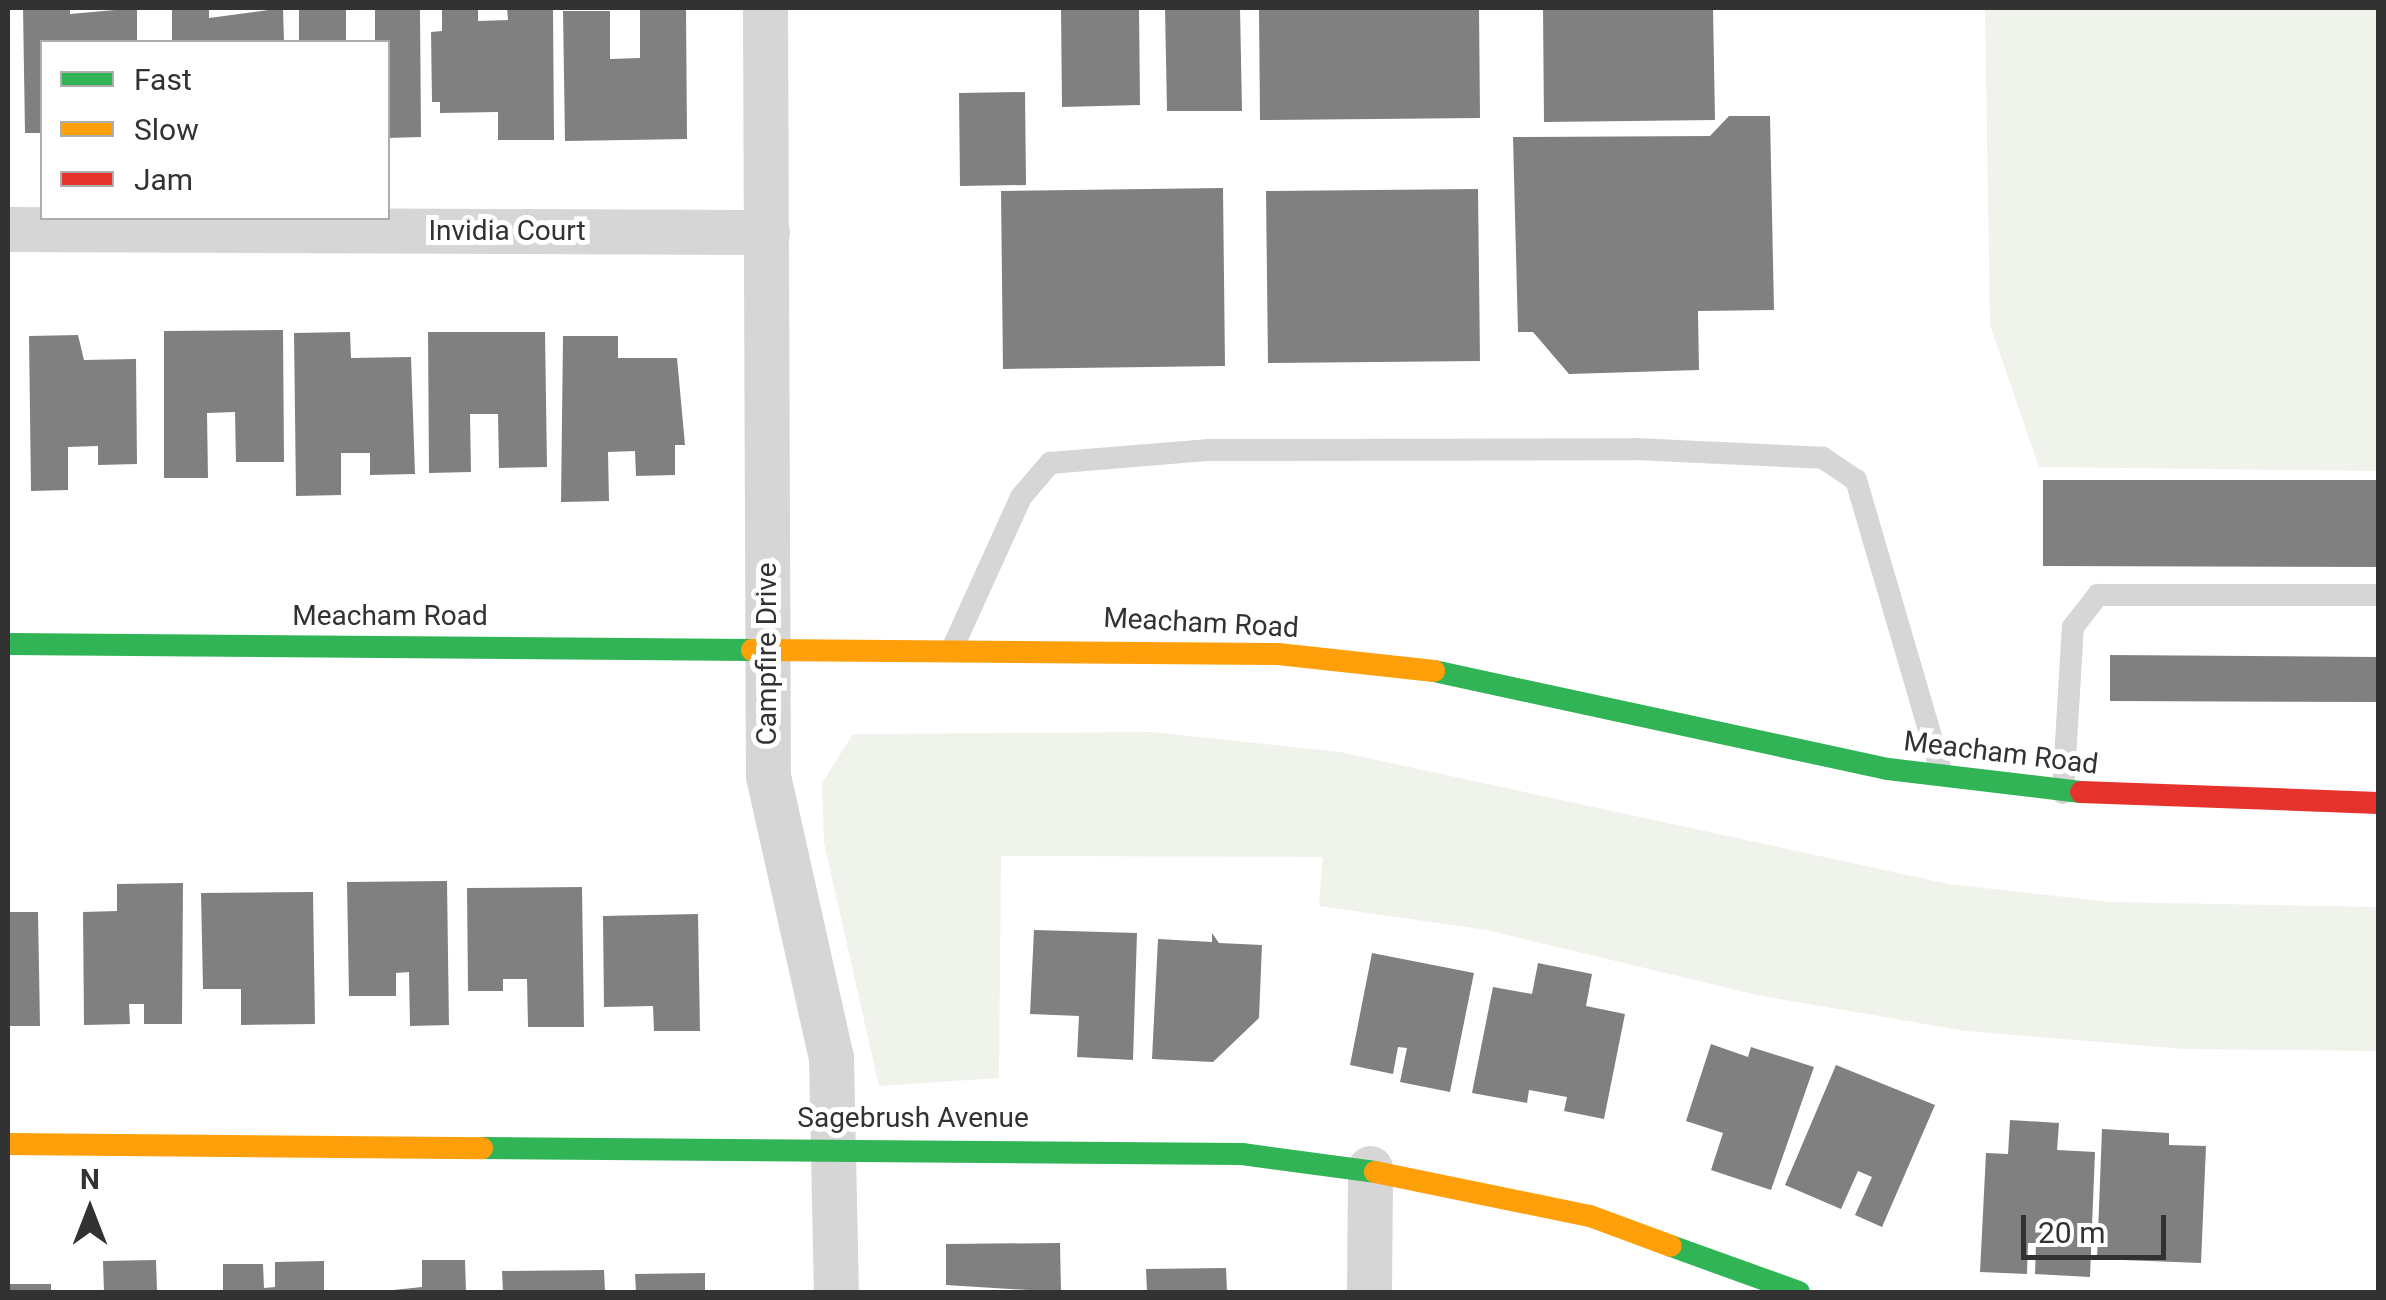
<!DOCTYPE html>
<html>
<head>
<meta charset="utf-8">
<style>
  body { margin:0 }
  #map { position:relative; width:2386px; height:1300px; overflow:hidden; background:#fff; font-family:Roboto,sans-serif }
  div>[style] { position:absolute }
  .green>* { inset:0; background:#f0f3ec }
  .building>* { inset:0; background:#808080 }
  .lane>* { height:22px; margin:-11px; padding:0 11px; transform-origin:11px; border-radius:11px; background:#d6d6d6 }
  .street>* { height:45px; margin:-22.5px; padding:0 22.5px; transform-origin:22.5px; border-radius:22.5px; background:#d6d6d6 }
  .fast>* { height:22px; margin:-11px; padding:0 11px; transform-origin:11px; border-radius:11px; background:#30b455 }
  .slow>* { height:22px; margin:-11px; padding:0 11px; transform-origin:11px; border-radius:11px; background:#ff9f0a }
  .jam>* { height:22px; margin:-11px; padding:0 11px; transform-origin:11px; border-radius:11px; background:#e5322d }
  span { translate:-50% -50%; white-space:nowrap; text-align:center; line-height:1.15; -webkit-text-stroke:10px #fff; paint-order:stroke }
  .street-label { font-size:28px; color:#323232 }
  .frame { position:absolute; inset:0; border:10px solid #323232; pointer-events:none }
  .legend { position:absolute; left:40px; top:40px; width:350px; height:180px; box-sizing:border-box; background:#fff; border:2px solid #adadad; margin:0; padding:12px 18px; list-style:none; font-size:30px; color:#323232 }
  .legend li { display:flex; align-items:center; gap:20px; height:50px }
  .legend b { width:50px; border:2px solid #adadad }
  .north { position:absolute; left:40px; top:1160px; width:100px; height:100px; -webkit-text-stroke:8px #fff; paint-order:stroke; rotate:0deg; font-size:28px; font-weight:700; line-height:40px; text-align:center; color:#323232 }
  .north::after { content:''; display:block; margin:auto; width:35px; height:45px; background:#323232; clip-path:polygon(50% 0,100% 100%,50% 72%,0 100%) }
  .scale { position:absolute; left:2021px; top:1215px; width:145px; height:45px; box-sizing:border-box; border:5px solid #323232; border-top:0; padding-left:12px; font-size:30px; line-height:35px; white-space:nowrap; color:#323232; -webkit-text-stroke:8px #fff; paint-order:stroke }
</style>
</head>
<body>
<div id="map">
  <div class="green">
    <i style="clip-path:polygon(1985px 8px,2378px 8px,2378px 471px,2039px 467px,1990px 325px)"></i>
    <i style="clip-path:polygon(1152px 732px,1340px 752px,1949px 884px,2110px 902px,2378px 907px,2378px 1051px,2185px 1049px,1965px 1031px,1757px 995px,1487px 930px,1319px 906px,1323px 857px,1001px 856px,999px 1078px,879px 1086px,824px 843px,822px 783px,853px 734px)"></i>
  </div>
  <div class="building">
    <i style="clip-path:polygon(23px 8px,70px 8px,70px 14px,137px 8px,137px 42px,42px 42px,42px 133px,25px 133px)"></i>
    <i style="clip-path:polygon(172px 8px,209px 8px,209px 18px,283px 8px,284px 42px,172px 42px)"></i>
    <i style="clip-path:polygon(299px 8px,346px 8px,346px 42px,299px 42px)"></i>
    <i style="clip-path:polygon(375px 8px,420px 8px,421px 137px,388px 138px,388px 42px,375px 42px)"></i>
    <i style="clip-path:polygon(442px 8px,478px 8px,478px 21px,508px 20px,507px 8px,553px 8px,554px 140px,498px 140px,498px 112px,440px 113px,440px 102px,432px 102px,431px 32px,442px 31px)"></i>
    <i style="clip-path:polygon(640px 8px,686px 8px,687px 139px,565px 141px,563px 11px,610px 11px,610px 59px,640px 58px)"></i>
    <i style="clip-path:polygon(1061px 8px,1139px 8px,1140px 105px,1062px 107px)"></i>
    <i style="clip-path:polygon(1165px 8px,1240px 8px,1242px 111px,1167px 111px)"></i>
    <i style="clip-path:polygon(1259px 8px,1479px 8px,1480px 118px,1260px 120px)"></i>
    <i style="clip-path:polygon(1543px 8px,1713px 8px,1715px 120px,1544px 122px)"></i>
    <i style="clip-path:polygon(1025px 92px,1026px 185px,960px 186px,959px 93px)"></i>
    <i style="clip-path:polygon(1729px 116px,1770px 116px,1774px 310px,1698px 311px,1699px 370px,1569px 374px,1533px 332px,1518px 332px,1513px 137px,1710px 136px)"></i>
    <i style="clip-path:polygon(1223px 188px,1225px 366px,1003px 369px,1001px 191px)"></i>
    <i style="clip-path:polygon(1478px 189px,1480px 361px,1268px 363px,1266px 191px)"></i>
    <i style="clip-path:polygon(283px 330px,284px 462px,236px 462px,235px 412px,207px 413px,208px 478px,164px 478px,164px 331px)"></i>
    <i style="clip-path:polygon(350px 332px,351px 358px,411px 357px,415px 474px,370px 475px,370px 453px,341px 453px,341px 495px,296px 496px,294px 333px)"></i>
    <i style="clip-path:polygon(428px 332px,545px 332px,547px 467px,499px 468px,498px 414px,470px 414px,471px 472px,429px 473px)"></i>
    <i style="clip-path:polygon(78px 335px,84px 360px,136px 359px,137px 464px,98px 465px,98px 446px,68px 447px,68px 490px,31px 491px,29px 336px)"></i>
    <i style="clip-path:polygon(563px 336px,618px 336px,618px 358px,677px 358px,685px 445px,675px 445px,675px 475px,636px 476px,635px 451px,608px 452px,609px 501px,561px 502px)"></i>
    <i style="clip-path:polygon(2043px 480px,2378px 480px,2378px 567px,2043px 566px)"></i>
    <i style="clip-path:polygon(2110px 655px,2378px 657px,2378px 702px,2110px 701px)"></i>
    <i style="clip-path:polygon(447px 881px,449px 1025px,410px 1026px,409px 972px,396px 973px,396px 996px,349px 996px,347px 882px)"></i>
    <i style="clip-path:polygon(183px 883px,182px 1024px,144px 1024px,144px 1004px,129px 1004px,130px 1024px,84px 1025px,83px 912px,117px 911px,117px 884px)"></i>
    <i style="clip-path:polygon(582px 887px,584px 1027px,528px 1027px,527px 979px,503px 979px,503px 991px,468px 991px,467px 888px)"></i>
    <i style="clip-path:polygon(313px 892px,315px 1024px,241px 1025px,241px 989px,203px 989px,201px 893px)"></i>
    <i style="clip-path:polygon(8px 912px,38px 912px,40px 1026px,8px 1026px)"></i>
    <i style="clip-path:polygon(698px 914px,700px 1031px,654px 1031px,653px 1006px,604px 1007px,603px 916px)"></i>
    <i style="clip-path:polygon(1034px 930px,1137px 933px,1133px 1060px,1077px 1057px,1079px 1016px,1030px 1014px)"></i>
    <i style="clip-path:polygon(1212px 933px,1219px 943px,1262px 945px,1259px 1018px,1213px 1062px,1152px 1059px,1158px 939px,1212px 942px)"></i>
    <i style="clip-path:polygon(1372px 953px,1474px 973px,1450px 1092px,1400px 1082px,1407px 1048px,1398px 1047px,1393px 1074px,1350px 1065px)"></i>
    <i style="clip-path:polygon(1538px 963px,1592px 974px,1586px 1006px,1625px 1014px,1604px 1119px,1564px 1111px,1567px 1097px,1529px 1090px,1527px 1103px,1472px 1093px,1493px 987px,1532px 994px)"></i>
    <i style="clip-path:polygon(1711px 1044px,1748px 1057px,1751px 1047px,1814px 1067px,1771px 1190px,1711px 1170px,1723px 1133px,1686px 1121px)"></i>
    <i style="clip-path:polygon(1836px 1065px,1935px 1105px,1882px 1227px,1855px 1215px,1872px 1177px,1858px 1171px,1841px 1209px,1785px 1185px)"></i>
    <i style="clip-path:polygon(2010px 1120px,2059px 1123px,2057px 1150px,2095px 1152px,2090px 1277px,2035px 1274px,2036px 1243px,2028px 1243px,2027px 1274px,1980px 1272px,1986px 1153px,2008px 1154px)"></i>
    <i style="clip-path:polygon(2102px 1129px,2169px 1133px,2169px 1145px,2206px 1146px,2201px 1263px,2097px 1259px)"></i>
    <i style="clip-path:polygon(1060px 1243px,1061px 1292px,946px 1285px,946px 1244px)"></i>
    <i style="clip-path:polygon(156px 1260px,157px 1292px,104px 1292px,103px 1261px)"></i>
    <i style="clip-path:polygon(422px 1260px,465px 1260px,466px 1292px,374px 1292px,422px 1287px)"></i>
    <i style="clip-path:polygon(324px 1261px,324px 1292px,223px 1292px,223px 1264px,263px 1264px,264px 1288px,275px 1287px,275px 1262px)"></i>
    <i style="clip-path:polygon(1226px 1268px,1227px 1292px,1147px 1292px,1146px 1269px)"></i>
    <i style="clip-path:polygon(604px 1270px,605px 1292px,503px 1292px,502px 1271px)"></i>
    <i style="clip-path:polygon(705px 1273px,705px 1292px,636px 1292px,635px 1274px)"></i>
    <i style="clip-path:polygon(8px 1284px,51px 1284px,51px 1292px,8px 1292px)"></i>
  </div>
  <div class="lane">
    <i style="left:953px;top:647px;width:165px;rotate:-65.6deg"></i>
    <i style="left:1021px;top:497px;width:45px;rotate:-49.5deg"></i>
    <i style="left:1050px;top:463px;width:160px;rotate:-4.7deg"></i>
    <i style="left:1209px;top:450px;width:426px;rotate:-0.1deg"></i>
    <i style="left:1635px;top:449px;width:188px;rotate:2.7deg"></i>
    <i style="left:1823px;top:458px;width:40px;rotate:34deg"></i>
    <i style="left:1856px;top:480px;width:306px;rotate:73.7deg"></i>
    <i style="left:2063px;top:793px;width:166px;rotate:-86.6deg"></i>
    <i style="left:2073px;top:627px;width:41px;rotate:-52deg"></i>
    <i style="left:2098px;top:595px;width:280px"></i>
  </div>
  <div class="street">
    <i style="left:765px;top:8px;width:768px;rotate:89.78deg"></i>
    <i style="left:768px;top:776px;width:288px;rotate:77.4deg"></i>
    <i style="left:831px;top:1057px;width:235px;rotate:88.8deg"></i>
    <i style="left:8px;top:229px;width:759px;rotate:0.23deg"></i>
    <i style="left:1369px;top:1292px;width:124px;rotate:-89.5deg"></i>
  </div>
  <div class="fast">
    <i style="left:8px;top:644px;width:744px;rotate:0.46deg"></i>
    <i style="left:1434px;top:671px;width:464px;rotate:12.2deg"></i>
    <i style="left:1888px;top:769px;width:194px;rotate:6.8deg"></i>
    <i style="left:482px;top:1148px;width:760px;rotate:0.45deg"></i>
    <i style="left:1242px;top:1154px;width:134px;rotate:7.7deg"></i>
    <i style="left:1671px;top:1246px;width:136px;rotate:19.8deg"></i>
  </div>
  <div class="slow">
    <i style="left:752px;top:650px;width:526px;rotate:0.44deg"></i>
    <i style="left:1278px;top:654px;width:157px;rotate:6.2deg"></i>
    <i style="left:8px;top:1144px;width:474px;rotate:0.5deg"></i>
    <i style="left:1375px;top:1172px;width:219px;rotate:11.6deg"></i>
    <i style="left:1590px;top:1216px;width:86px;rotate:20.3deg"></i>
  </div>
  <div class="jam">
    <i style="left:2081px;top:792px;width:297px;rotate:2.1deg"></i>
  </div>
  <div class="street-label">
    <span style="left:507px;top:231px">Invidia Court</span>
    <span style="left:390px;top:616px">Meacham Road</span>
    <span style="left:1201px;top:623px;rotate:3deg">Meacham Road</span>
    <span style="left:767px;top:654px;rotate:-90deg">Campfire Drive</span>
    <span style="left:2001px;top:753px;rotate:7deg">Meacham Road</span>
    <span style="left:913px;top:1118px">Sagebrush Avenue</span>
  </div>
  <div class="frame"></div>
  <ul class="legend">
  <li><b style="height:12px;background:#30b455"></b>Fast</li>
  <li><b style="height:12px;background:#ff9f0a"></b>Slow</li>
  <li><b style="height:12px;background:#e5322d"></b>Jam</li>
  </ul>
  <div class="north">N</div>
  <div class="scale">20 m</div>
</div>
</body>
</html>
